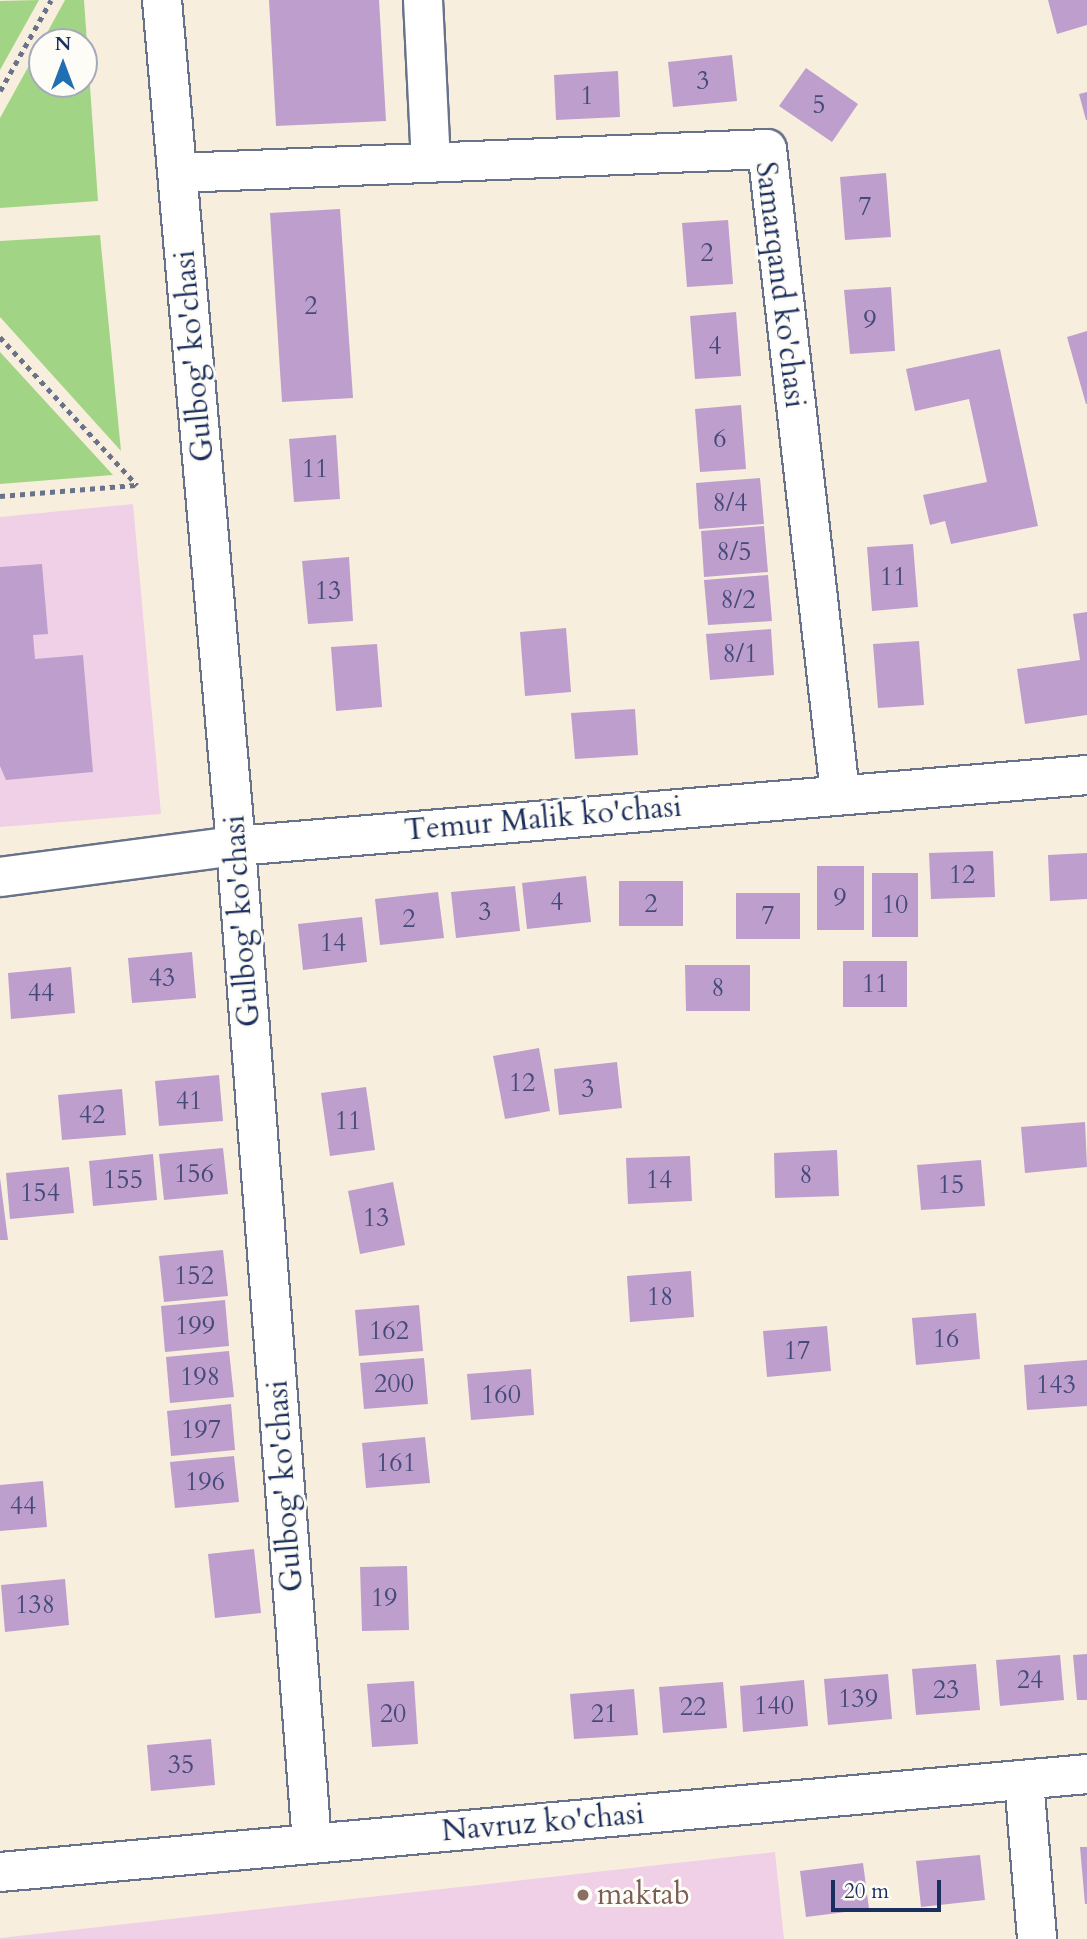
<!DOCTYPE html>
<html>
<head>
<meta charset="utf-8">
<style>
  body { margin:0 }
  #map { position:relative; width:1087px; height:1939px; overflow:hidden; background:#f8eedd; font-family:Cardo,serif }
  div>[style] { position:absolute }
  .built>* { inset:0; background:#efd0e6 }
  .green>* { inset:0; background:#a1d585 }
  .building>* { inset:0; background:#bd9ecd }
  .path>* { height:4.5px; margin-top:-2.25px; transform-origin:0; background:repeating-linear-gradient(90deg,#68728a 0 5px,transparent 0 10px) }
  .roads { filter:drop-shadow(2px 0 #68728a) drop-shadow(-2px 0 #68728a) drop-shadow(0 2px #68728a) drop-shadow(0 -2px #68728a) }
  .minor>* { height:38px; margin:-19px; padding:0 19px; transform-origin:19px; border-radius:19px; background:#fff }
  .dots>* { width:19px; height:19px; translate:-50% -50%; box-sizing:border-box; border:4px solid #fdfcf7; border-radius:50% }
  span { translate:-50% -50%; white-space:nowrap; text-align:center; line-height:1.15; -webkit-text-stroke:6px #fdfcf7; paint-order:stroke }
  .number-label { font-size:26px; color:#444b7a }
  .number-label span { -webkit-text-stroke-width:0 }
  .street-label { font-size:30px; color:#1b2f5e }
  .education-label { font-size:30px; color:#785e54 }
  .left { translate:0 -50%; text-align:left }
  .north { position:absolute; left:28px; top:28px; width:70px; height:70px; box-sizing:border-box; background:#fdfcf7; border:2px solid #a3aaba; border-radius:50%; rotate:0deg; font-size:19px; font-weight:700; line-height:28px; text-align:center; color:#1b2f5e }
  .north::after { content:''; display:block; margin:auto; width:24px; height:32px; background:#1f6fb2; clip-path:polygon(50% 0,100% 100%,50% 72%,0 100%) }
  .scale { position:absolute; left:831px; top:1880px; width:110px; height:32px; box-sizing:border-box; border:4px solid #1b2f5e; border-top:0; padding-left:9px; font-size:21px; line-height:24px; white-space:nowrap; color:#1b2f5e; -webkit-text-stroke:5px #fdfcf7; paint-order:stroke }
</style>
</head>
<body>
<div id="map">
  <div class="built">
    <i style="clip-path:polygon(133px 504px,161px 814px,0 827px,0 517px)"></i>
    <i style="clip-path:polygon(775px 1852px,784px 1939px,0 1939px,0 1938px)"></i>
  </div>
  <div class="green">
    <i style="clip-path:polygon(39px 0,0 70px,0 1px)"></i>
    <i style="clip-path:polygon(65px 0,84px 0,98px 201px,0 208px,0 118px,42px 42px,42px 84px,84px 84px,84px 42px,42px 42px)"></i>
    <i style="clip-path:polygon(100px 235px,121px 451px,0 317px,0 241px)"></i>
    <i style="clip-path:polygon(0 352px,113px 475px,0 484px)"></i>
  </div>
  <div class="building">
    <i style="clip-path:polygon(269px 0,379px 0,386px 121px,276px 126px)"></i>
    <i style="clip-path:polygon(1048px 0,1087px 0,1087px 25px,1057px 34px)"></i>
    <i style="clip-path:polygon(732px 55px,737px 101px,673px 107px,668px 62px)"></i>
    <i style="clip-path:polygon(806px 68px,858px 104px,832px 142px,779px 106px)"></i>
    <i style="clip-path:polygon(618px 71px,620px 117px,556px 120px,554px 75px)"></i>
    <i style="clip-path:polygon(1087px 92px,1087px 120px,1086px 120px,1079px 94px)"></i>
    <i style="clip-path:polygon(886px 173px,891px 237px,845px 240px,840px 177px)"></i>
    <i style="clip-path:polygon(340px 209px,353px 398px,282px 402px,270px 213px)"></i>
    <i style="clip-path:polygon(728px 220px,733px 284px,687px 287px,682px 223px)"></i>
    <i style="clip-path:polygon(891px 287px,895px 351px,850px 354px,844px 290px)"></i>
    <i style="clip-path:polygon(736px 312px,741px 376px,695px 379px,690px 316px)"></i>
    <i style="clip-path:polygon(1087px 331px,1087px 404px,1086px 404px,1067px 337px)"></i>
    <i style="clip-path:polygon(1000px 349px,1038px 526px,951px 544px,945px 521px,930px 525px,923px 495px,987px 482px,969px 399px,915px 411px,906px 369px)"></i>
    <i style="clip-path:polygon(741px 405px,746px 469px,700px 472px,695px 409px)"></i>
    <i style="clip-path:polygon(336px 435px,340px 499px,294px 502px,289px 439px)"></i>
    <i style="clip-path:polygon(760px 478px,764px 524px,699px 529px,696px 483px)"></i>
    <i style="clip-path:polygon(764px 526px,768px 572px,704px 577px,701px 531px)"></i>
    <i style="clip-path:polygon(913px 544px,918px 607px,872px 611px,867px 547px)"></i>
    <i style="clip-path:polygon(349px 557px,353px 621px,308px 624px,302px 561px)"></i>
    <i style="clip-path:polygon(42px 564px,48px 634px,33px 635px,35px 659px,83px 655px,93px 772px,6px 780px,0 766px,0 567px)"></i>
    <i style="clip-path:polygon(768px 575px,772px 621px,708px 625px,704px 580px)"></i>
    <i style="clip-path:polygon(1087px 612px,1087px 715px,1025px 724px,1017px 669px,1080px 660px,1073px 614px)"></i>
    <i style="clip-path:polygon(566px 628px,571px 692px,525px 696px,520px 632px)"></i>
    <i style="clip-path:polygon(771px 629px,774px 675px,710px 680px,706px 634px)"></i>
    <i style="clip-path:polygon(919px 641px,924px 705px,878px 708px,873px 644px)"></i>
    <i style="clip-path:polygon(377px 644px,382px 707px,336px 711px,331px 647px)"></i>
    <i style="clip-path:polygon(635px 709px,638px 755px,575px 759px,571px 713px)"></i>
    <i style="clip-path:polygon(993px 851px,995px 897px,931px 899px,929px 853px)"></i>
    <i style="clip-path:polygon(1087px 853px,1087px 899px,1050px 901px,1048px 855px)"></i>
    <i style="clip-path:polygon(817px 866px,864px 866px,864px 930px,817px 930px)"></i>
    <i style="clip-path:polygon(872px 873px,918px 873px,918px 937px,872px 937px)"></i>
    <i style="clip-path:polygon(586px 876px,591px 922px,527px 929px,522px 883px)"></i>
    <i style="clip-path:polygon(619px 881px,683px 881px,683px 926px,619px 926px)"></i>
    <i style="clip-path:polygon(515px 886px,520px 931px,456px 938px,451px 892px)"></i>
    <i style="clip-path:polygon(438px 892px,444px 938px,380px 945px,375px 899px)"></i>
    <i style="clip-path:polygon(736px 893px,800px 893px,800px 939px,736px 939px)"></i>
    <i style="clip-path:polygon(362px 917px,367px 962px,303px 970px,298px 924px)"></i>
    <i style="clip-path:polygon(192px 952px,196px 998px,132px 1003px,128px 958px)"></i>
    <i style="clip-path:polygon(843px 961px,907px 961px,907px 1007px,843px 1007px)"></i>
    <i style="clip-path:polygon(685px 965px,750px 965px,750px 1011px,686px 1011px)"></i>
    <i style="clip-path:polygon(71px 967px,75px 1013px,11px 1019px,8px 973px)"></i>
    <i style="clip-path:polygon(539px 1048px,550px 1111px,505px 1119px,493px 1056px)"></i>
    <i style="clip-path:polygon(617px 1062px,622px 1108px,559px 1115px,554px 1069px)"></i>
    <i style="clip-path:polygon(219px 1075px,223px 1121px,159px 1126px,155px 1081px)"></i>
    <i style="clip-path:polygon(366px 1087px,375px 1150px,330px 1156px,321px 1093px)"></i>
    <i style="clip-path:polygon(122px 1089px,126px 1135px,62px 1140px,58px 1095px)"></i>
    <i style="clip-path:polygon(1085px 1122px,1087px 1167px,1025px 1173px,1021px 1127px)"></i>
    <i style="clip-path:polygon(223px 1148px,228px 1194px,164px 1200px,159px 1154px)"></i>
    <i style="clip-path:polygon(837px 1150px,839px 1196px,775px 1198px,774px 1153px)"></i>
    <i style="clip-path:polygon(153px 1154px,157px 1200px,93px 1206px,89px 1161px)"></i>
    <i style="clip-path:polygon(690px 1156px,692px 1201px,628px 1204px,626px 1158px)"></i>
    <i style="clip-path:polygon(981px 1160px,985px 1206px,921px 1210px,917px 1165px)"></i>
    <i style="clip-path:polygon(69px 1167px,74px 1213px,10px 1219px,6px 1173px)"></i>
    <i style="clip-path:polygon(0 1178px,8px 1240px,0 1240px)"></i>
    <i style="clip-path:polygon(393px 1182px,405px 1245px,360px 1254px,348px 1191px)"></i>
    <i style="clip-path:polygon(223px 1250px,228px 1296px,164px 1302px,159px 1256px)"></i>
    <i style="clip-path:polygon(691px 1271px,694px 1317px,630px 1322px,627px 1276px)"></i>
    <i style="clip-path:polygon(225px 1300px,229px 1346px,165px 1352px,161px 1306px)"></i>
    <i style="clip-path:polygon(419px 1305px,423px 1351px,359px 1356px,355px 1310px)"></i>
    <i style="clip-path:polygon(976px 1313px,980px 1359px,916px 1365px,912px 1318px)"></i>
    <i style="clip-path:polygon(827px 1326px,831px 1371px,767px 1377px,763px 1331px)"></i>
    <i style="clip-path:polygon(229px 1351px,234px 1397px,170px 1403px,166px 1357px)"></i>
    <i style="clip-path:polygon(424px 1358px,428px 1404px,364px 1409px,360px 1363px)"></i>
    <i style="clip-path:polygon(1087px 1360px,1087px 1406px,1027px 1410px,1024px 1365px)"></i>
    <i style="clip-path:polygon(531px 1369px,534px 1415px,471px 1420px,467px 1374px)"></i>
    <i style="clip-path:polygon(231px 1404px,235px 1450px,171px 1456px,167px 1411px)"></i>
    <i style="clip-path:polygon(425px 1437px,430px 1483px,366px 1488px,362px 1443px)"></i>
    <i style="clip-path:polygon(234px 1456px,239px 1502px,175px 1508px,170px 1462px)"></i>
    <i style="clip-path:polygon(43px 1481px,47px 1527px,0 1531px,0 1485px)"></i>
    <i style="clip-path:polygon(254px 1549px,261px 1613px,215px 1618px,208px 1554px)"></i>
    <i style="clip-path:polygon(407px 1566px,409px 1630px,362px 1631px,360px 1567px)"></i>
    <i style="clip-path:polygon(65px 1579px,69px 1625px,5px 1632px,1px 1585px)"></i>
    <i style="clip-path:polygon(1087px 1654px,1087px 1700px,1077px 1700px,1073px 1655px)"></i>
    <i style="clip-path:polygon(1060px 1655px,1064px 1700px,1000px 1706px,996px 1660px)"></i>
    <i style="clip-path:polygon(976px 1664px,980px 1710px,916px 1715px,912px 1669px)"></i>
    <i style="clip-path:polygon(888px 1674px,892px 1719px,828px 1725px,824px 1679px)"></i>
    <i style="clip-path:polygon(804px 1680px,808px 1726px,743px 1732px,740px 1686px)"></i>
    <i style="clip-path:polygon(414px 1681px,418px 1744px,372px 1747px,367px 1684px)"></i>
    <i style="clip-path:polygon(723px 1682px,727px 1728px,663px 1733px,659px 1687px)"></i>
    <i style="clip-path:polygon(634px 1689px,638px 1735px,574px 1739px,570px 1694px)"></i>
    <i style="clip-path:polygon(211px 1739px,215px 1785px,151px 1791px,147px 1745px)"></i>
    <i style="clip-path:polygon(1080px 1847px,1087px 1847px,1087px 1904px,1085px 1904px)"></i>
    <i style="clip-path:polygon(980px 1855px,985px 1900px,921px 1907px,916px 1861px)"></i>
    <i style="clip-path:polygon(863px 1863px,869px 1909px,806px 1917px,800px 1871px)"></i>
  </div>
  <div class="path">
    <i style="left:0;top:91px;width:104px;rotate:-60.7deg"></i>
    <i style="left:0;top:337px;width:202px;rotate:47.2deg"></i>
    <i style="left:0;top:496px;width:136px;rotate:-4.6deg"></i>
  </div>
  <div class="roads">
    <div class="minor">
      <i style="left:162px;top:0;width:849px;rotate:85deg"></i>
      <i style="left:236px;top:846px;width:1000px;rotate:85.64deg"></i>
      <i style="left:423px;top:0;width:163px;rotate:87.2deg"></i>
      <i style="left:178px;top:173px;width:589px;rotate:-2.33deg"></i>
      <i style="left:767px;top:149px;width:648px;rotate:83.53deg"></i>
      <i style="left:0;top:877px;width:238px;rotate:-7.5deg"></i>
      <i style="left:236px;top:846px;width:854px;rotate:-4.77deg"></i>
      <i style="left:1024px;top:1780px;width:160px;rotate:85.3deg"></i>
      <i style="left:0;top:1872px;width:1091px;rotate:-5.15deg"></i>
    </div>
  </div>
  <div class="dots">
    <i style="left:583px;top:1895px;background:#8d6e63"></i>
  </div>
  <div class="number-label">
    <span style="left:703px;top:81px">3</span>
    <span style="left:587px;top:96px">1</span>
    <span style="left:819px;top:105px">5</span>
    <span style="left:865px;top:207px">7</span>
    <span style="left:707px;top:253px">2</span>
    <span style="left:311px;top:306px">2</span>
    <span style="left:870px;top:320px">9</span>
    <span style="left:715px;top:346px">4</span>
    <span style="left:720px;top:439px">6</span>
    <span style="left:315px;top:469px">11</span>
    <span style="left:730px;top:503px">8/4</span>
    <span style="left:734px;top:552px">8/5</span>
    <span style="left:893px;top:577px">11</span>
    <span style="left:328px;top:591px">13</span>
    <span style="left:738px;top:600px">8/2</span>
    <span style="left:740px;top:654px">8/1</span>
    <span style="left:962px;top:875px">12</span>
    <span style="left:840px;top:898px">9</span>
    <span style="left:557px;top:902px">4</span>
    <span style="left:651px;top:904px">2</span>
    <span style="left:895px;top:905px">10</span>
    <span style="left:485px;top:912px">3</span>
    <span style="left:768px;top:916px">7</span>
    <span style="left:409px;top:919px">2</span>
    <span style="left:333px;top:943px">14</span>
    <span style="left:162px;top:978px">43</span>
    <span style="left:875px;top:984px">11</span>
    <span style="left:718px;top:988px">8</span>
    <span style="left:41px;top:993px">44</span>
    <span style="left:522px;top:1083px">12</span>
    <span style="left:588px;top:1089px">3</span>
    <span style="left:189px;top:1101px">41</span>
    <span style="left:92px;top:1115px">42</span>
    <span style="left:348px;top:1121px">11</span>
    <span style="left:194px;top:1174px">156</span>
    <span style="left:806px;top:1175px">8</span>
    <span style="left:123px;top:1180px">155</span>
    <span style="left:659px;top:1180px">14</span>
    <span style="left:951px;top:1185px">15</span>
    <span style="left:40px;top:1193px">154</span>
    <span style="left:376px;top:1218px">13</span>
    <span style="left:194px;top:1276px">152</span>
    <span style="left:660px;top:1297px">18</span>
    <span style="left:195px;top:1326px">199</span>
    <span style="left:389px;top:1331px">162</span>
    <span style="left:946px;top:1339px">16</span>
    <span style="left:797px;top:1351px">17</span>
    <span style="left:200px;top:1377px">198</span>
    <span style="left:394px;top:1384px">200</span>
    <span style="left:1056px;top:1385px">143</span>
    <span style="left:501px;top:1395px">160</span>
    <span style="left:201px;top:1430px">197</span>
    <span style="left:396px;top:1463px">161</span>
    <span style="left:205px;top:1482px">196</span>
    <span style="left:23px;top:1506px">44</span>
    <span style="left:384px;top:1598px">19</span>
    <span style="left:35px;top:1605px">138</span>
    <span style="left:1030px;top:1680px">24</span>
    <span style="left:946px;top:1690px">23</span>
    <span style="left:858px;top:1699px">139</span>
    <span style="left:774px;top:1706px">140</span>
    <span style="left:693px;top:1707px">22</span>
    <span style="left:393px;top:1714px">20</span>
    <span style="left:604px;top:1714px">21</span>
    <span style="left:181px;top:1765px">35</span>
  </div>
  <div class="street-label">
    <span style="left:780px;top:285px;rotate:83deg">Samarqand ko'chasi</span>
    <span style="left:194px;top:356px;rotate:-95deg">Gulbog' ko'chasi</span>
    <span style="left:543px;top:819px;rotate:-5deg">Temur Malik ko'chasi</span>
    <span style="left:242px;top:921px;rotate:-94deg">Gulbog' ko'chasi</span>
    <span style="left:285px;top:1486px;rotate:-94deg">Gulbog' ko'chasi</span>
    <span style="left:543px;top:1823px;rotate:-5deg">Navruz ko'chasi</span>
  </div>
  <div class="education-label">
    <span class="left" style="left:597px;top:1895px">maktab</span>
  </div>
  <div class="north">N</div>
  <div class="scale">20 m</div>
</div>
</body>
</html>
